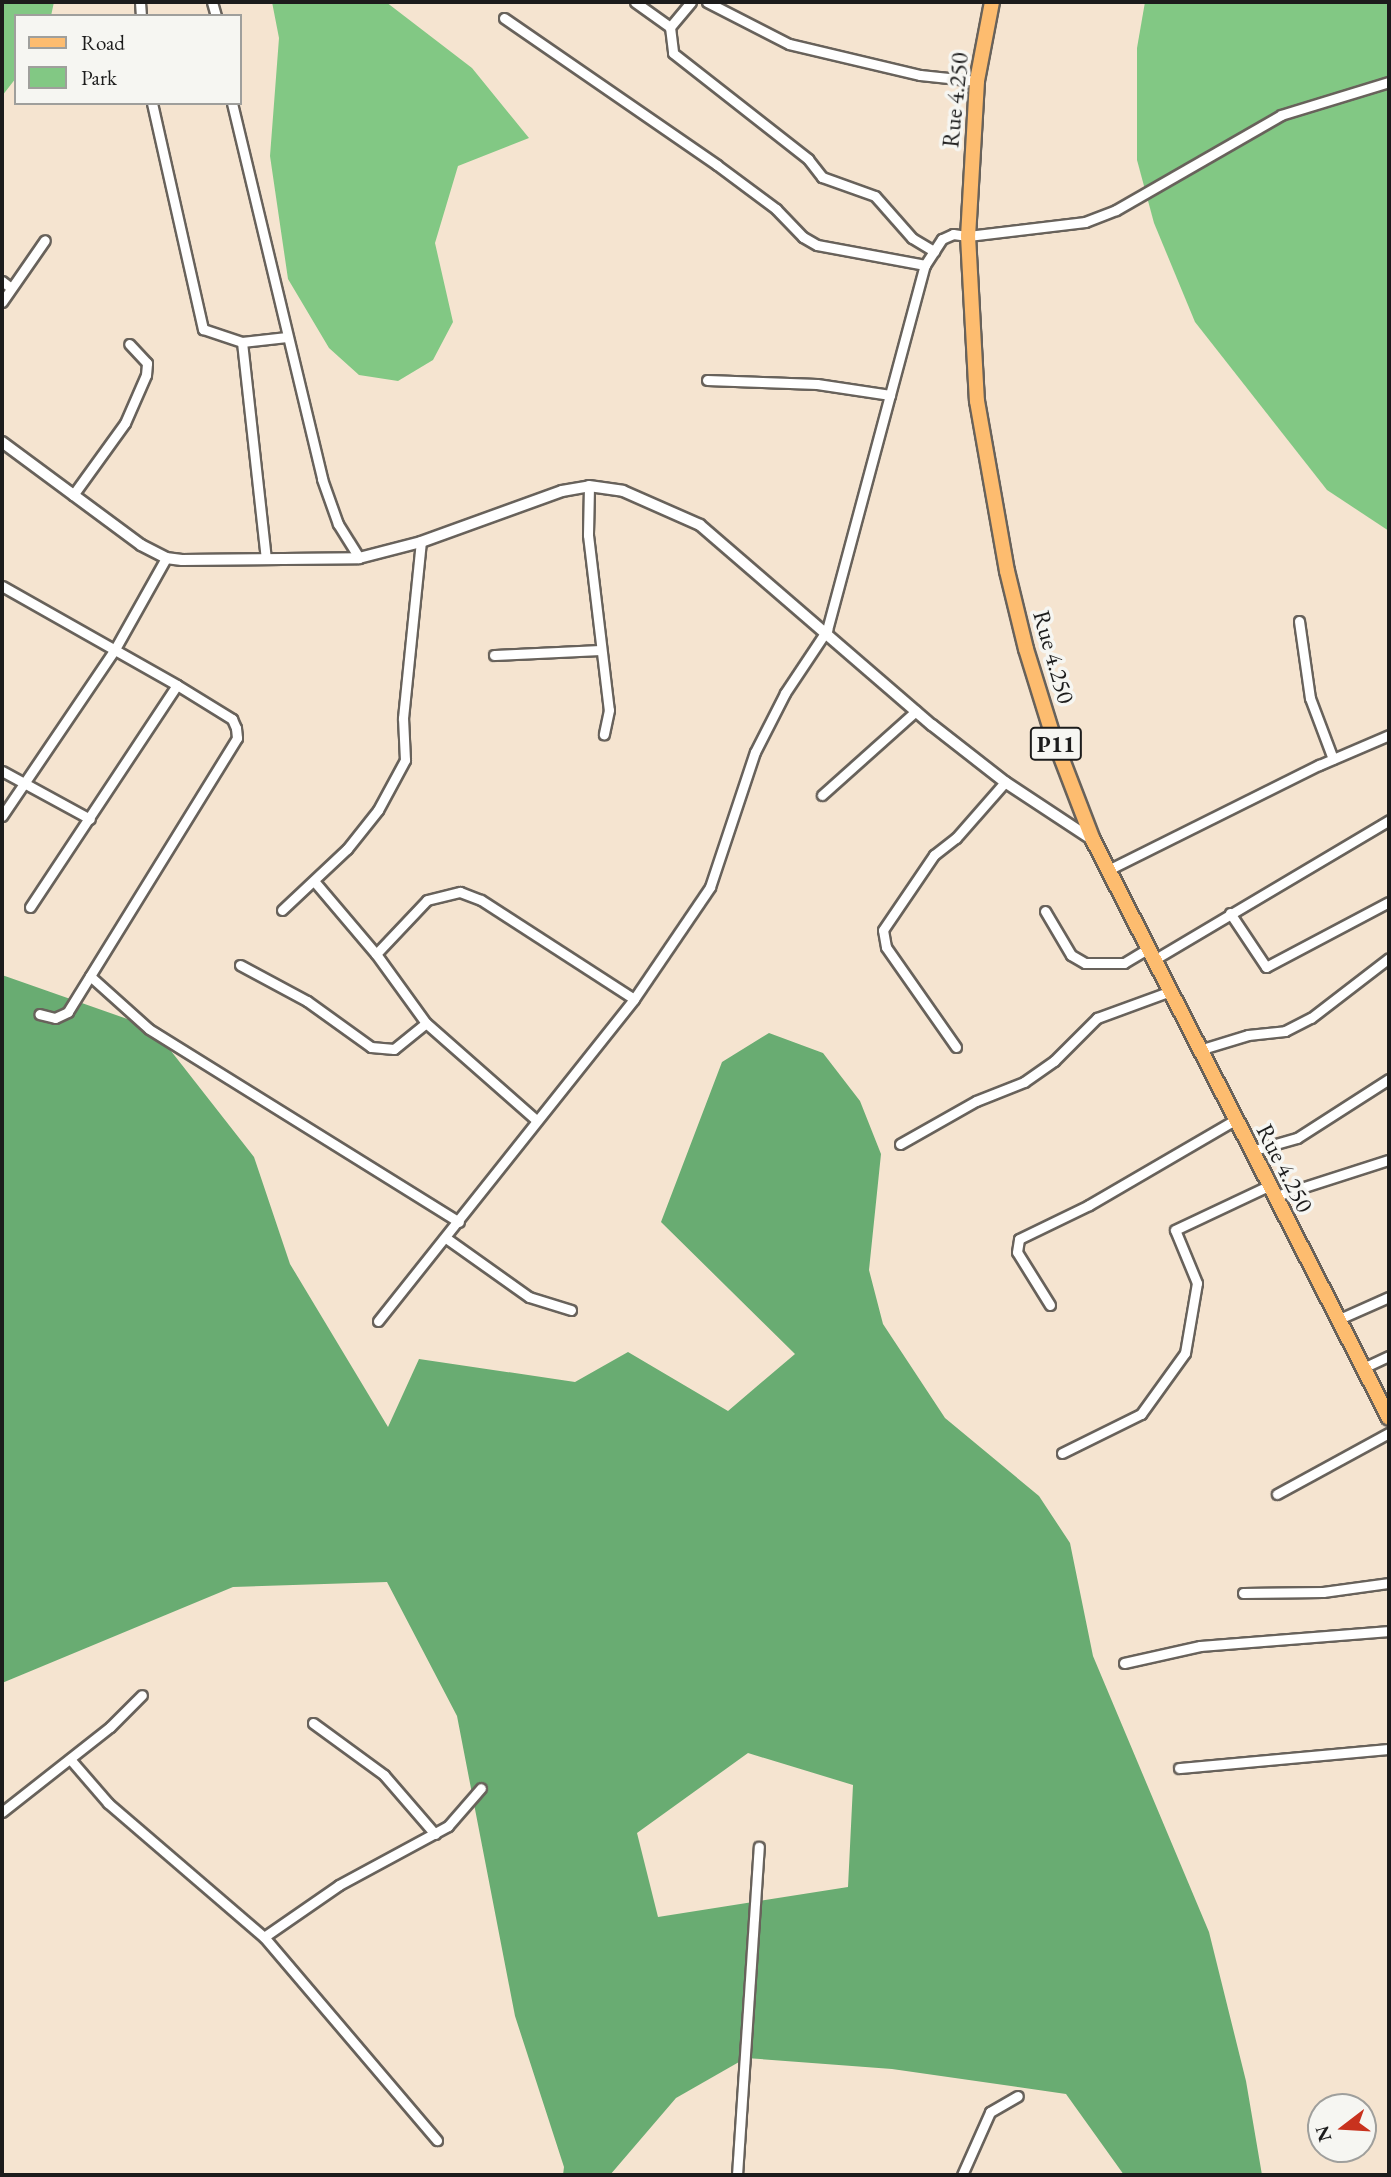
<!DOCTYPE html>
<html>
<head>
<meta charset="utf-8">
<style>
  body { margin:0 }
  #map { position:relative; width:1391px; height:2177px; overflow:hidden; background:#f5e4d0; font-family:"EB Garamond",serif }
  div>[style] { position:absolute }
  .green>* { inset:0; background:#82c884 }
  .forest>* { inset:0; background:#69ac72 }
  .roads { filter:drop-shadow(2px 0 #68625b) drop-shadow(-2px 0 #68625b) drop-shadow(0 2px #68625b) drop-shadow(0 -2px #68625b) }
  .minor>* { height:9px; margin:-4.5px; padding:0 4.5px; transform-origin:4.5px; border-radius:4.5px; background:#fff }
  .tertiary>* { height:10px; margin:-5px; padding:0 5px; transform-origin:5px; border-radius:5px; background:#fff }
  .primary>* { height:14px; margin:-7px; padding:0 7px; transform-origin:7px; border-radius:7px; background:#fdbc6f }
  span { translate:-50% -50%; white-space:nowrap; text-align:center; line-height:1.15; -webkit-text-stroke:7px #f6f6f2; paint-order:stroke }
  .shield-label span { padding:2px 5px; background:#f6f6f2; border:2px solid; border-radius:5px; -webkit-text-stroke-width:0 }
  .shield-label { font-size:23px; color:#1c1c1c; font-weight:700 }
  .street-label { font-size:24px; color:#1c1c1c }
  .frame { position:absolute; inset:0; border:4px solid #1c1c1c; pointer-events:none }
  .legend { position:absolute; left:14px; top:14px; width:228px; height:91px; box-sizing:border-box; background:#f6f6f2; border:2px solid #9f9f9c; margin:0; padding:9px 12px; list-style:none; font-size:21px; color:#1c1c1c }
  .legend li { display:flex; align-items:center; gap:14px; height:35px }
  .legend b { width:35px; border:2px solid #9f9f9c }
  .north { position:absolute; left:1307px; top:2093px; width:70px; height:70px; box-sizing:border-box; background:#f6f6f2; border:2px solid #9f9f9c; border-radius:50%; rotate:253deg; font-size:19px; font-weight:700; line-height:28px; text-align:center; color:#1c1c1c }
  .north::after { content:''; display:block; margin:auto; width:24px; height:32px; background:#c8321e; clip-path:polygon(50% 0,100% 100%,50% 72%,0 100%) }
</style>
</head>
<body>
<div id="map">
  <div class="green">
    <i style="clip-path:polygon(2px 2px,54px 2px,51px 16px,16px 16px,16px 78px,2px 96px)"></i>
    <i style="clip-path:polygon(272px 2px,386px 2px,472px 68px,529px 138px,458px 166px,435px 243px,453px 322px,433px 360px,398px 381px,359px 375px,329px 348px,288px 279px,270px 156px,279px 38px)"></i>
    <i style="clip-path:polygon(1145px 2px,1389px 2px,1389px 531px,1327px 490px,1195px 322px,1154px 223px,1137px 160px,1137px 48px)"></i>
  </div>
  <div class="forest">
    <i style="clip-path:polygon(evenodd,2px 975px,153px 1028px,254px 1157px,290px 1264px,388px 1427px,419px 1359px,575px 1382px,628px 1352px,728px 1411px,795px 1354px,661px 1222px,722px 1062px,769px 1033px,823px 1053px,860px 1101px,881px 1154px,869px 1270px,883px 1324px,945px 1418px,1039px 1496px,1070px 1543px,1093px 1656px,1209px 1932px,1246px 2081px,1262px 2175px,1124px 2175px,1066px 2094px,892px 2069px,746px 2058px,676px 2098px,610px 2175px,563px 2175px,564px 2167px,515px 2016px,457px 1716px,387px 1582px,233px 1587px,2px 1683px,2px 975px,748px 1753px,853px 1785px,848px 1887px,658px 1917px,637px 1833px,748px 1753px)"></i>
  </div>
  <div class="roads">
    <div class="minor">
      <i style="left:140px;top:2px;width:14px;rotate:86deg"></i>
      <i style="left:212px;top:2px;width:15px;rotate:74deg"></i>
      <i style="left:635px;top:2px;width:43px;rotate:35.5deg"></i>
      <i style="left:691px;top:2px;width:33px;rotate:130deg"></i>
      <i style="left:670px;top:27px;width:26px;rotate:83deg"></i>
      <i style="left:673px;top:53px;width:172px;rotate:38.1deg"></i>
      <i style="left:808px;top:159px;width:23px;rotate:52deg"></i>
      <i style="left:822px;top:177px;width:56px;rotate:19.7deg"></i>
      <i style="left:875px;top:196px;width:56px;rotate:48.6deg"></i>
      <i style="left:912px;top:238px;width:26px;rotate:31deg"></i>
      <i style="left:707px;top:2px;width:92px;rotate:27.1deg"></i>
      <i style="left:789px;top:44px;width:135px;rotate:13.3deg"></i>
      <i style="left:920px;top:75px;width:57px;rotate:6deg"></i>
      <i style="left:504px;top:18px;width:259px;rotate:34.6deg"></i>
      <i style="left:717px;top:165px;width:74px;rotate:36.7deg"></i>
      <i style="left:776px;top:209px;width:39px;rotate:46deg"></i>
      <i style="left:803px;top:237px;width:16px;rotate:30deg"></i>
      <i style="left:817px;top:245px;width:110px;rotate:10.5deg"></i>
      <i style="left:152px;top:103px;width:232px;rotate:77.3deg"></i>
      <i style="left:203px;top:329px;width:41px;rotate:18.4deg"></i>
      <i style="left:242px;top:342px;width:45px;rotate:-6.3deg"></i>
      <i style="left:232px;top:103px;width:387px;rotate:76.5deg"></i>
      <i style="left:322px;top:479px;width:48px;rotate:70.4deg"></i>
      <i style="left:338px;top:524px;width:40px;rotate:58deg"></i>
      <i style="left:2px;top:281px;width:11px;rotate:38deg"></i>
      <i style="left:2px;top:302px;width:75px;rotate:-55.3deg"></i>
      <i style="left:242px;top:342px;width:218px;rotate:83.7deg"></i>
      <i style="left:707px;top:380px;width:110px;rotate:2.1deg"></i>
      <i style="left:817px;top:384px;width:74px;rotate:8.6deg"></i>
      <i style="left:589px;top:486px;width:49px;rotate:91.2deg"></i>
      <i style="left:588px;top:535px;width:176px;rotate:83.2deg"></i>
      <i style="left:609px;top:710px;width:25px;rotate:102deg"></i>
      <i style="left:73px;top:495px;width:89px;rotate:-54.2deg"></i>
      <i style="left:125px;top:423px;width:52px;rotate:-66.4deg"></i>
      <i style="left:146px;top:375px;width:12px;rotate:-85deg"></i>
      <i style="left:147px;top:363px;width:26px;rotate:-133deg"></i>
      <i style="left:2px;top:586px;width:201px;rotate:29.5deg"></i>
      <i style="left:177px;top:685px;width:65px;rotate:31.7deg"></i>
      <i style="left:232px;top:719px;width:10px;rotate:66deg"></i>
      <i style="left:236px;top:728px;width:10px;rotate:84deg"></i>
      <i style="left:237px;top:738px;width:322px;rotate:121.7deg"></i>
      <i style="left:68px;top:1012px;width:14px;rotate:155deg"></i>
      <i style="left:55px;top:1018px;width:16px;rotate:-166deg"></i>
      <i style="left:1299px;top:621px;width:78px;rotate:81.9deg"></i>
      <i style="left:1310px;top:698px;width:65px;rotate:69.3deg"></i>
      <i style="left:494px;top:655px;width:107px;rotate:-2.7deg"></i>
      <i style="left:2px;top:771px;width:100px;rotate:28.6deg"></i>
      <i style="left:822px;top:795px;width:126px;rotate:-41.8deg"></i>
      <i style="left:2px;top:816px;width:202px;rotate:-55.9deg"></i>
      <i style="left:115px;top:649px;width:104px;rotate:-60.7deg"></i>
      <i style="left:1108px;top:870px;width:236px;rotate:-26.5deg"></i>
      <i style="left:1319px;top:765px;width:76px;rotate:-23.2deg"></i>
      <i style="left:314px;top:881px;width:96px;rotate:49.7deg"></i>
      <i style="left:376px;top:954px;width:85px;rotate:54.1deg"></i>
      <i style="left:426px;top:1023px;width:147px;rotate:41.4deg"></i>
      <i style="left:30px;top:907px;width:266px;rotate:-56.5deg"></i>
      <i style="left:282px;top:910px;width:89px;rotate:-43.2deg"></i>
      <i style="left:347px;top:849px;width:50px;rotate:-51.5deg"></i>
      <i style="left:378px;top:810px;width:57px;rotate:-61.6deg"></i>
      <i style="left:405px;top:760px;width:42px;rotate:-92.7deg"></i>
      <i style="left:403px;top:718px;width:177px;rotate:-84.2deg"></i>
      <i style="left:1045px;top:911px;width:51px;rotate:59.4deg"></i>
      <i style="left:1071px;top:955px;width:16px;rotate:30deg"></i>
      <i style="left:1085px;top:963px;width:39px"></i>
      <i style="left:1124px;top:963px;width:26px;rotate:-31deg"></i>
      <i style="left:1230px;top:913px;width:65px;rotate:56.3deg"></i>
      <i style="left:1266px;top:967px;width:139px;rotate:-27.9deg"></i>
      <i style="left:376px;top:954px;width:74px;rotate:-46.6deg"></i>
      <i style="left:427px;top:900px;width:34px;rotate:-14deg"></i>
      <i style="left:460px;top:892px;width:22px;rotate:21deg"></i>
      <i style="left:481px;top:900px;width:182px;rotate:32.9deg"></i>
      <i style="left:1152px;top:961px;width:276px;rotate:-30.7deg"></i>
      <i style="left:240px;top:965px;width:76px;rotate:28.2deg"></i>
      <i style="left:307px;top:1001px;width:79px;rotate:35.7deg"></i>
      <i style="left:371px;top:1047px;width:23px;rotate:5deg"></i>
      <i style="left:394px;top:1049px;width:41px;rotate:-39.1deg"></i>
      <i style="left:90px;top:976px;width:79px;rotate:41.9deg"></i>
      <i style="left:149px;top:1029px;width:365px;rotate:31.9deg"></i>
      <i style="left:956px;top:1047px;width:122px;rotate:-125deg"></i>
      <i style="left:886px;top:947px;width:17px;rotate:-100deg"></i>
      <i style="left:883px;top:930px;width:91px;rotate:-55.8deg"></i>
      <i style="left:934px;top:855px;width:28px;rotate:-38deg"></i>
      <i style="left:956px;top:838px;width:74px;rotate:-48.8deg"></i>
      <i style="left:1199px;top:1050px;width:51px;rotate:-17deg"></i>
      <i style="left:1248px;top:1035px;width:37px;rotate:-6deg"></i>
      <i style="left:1285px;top:1031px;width:29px;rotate:-27deg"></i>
      <i style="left:1311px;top:1018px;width:98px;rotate:-37.6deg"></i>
      <i style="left:900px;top:1144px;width:87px;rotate:-29.5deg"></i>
      <i style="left:976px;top:1101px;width:52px;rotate:-21.6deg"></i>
      <i style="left:1024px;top:1082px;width:37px;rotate:-35deg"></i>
      <i style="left:1054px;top:1061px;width:61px;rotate:-45deg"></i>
      <i style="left:1097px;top:1018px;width:76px;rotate:-20.1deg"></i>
      <i style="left:1251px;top:1151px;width:48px;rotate:-15.8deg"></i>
      <i style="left:1297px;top:1138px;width:109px;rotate:-32.7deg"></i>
      <i style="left:1273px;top:1197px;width:121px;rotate:-17.8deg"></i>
      <i style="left:446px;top:1238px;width:102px;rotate:35.4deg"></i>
      <i style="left:529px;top:1297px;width:44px;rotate:17.2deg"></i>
      <i style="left:1050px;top:1305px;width:62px;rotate:-121.9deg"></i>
      <i style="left:1017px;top:1252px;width:13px;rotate:-81deg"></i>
      <i style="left:1019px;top:1239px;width:78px;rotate:-25.9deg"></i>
      <i style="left:1089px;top:1205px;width:169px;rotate:-30.2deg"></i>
      <i style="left:1337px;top:1320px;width:57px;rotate:-23.9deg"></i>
      <i style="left:378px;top:1321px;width:411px;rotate:-51.5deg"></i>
      <i style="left:634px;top:999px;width:135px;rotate:-55.8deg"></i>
      <i style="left:710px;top:887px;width:142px;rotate:-71.6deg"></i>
      <i style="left:755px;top:752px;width:66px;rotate:-63deg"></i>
      <i style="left:785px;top:693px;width:76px;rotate:-56.3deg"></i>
      <i style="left:827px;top:630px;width:378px;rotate:-75deg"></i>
      <i style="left:925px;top:265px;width:31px;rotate:-57deg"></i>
      <i style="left:942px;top:239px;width:12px;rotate:-24deg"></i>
      <i style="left:953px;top:234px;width:15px;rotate:8deg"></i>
      <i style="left:968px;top:236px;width:118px;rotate:-6.8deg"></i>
      <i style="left:1085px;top:222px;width:33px;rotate:-21deg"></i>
      <i style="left:1116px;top:210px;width:190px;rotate:-29.9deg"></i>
      <i style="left:1281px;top:115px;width:113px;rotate:-17deg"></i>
      <i style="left:1363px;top:1368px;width:29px;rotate:-25deg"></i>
      <i style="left:1062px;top:1453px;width:88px;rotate:-26.3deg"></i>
      <i style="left:1141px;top:1414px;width:75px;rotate:-54.2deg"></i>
      <i style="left:1185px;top:1353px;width:71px;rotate:-80.3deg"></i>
      <i style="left:1197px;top:1283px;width:57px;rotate:-112.5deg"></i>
      <i style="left:1175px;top:1230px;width:103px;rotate:-25.3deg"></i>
      <i style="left:1277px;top:1494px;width:128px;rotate:-28.6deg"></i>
      <i style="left:1243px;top:1593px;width:80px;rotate:-0.7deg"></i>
      <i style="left:1323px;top:1592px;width:67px;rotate:-7.8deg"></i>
      <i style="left:1124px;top:1663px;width:78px;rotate:-12.6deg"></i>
      <i style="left:1200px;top:1646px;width:190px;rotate:-4.5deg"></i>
      <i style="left:313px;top:1723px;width:88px;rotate:36.2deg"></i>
      <i style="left:384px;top:1775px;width:78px;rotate:49.2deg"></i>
      <i style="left:70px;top:1759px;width:58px;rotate:49.2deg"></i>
      <i style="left:108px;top:1803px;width:206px;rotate:40.7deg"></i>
      <i style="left:264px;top:1937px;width:267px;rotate:49.6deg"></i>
      <i style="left:1179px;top:1768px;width:211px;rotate:-5.2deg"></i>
      <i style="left:2px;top:1812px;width:137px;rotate:-38.2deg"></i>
      <i style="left:110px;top:1727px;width:45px;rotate:-45deg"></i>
      <i style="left:264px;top:1937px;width:91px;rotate:-34.7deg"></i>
      <i style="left:339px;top:1885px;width:124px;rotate:-28.4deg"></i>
      <i style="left:448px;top:1826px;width:50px;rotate:-49deg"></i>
      <i style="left:737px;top:2175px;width:329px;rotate:-86.2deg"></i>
      <i style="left:962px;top:2175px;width:69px;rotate:-66deg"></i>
      <i style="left:990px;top:2112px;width:32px;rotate:-30deg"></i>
    </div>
    <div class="tertiary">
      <i style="left:2px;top:442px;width:173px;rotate:36.5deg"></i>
      <i style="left:141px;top:545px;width:28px;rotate:27deg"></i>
      <i style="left:166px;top:558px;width:16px;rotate:7deg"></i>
      <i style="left:182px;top:560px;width:177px;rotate:-0.6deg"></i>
      <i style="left:359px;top:558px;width:64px;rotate:-14.5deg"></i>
      <i style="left:421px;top:542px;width:150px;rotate:-19.9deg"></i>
      <i style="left:562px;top:491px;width:27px;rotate:-10deg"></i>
      <i style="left:589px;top:486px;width:34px;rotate:8deg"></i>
      <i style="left:623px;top:491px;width:84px;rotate:23.8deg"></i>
      <i style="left:700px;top:525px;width:306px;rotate:40.8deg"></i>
      <i style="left:932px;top:725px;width:93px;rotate:38deg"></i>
      <i style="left:1005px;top:782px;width:105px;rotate:33.4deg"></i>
    </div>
    <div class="primary">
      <i style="left:992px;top:2px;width:80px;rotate:100.8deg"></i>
      <i style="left:977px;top:81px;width:155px;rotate:93.3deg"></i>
      <i style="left:968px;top:236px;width:165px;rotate:86.9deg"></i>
      <i style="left:977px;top:401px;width:173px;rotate:80deg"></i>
      <i style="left:1007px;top:571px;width:80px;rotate:76.3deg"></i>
      <i style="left:1026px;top:649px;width:91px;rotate:72.8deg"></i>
      <i style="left:1053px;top:736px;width:111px;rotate:69deg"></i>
      <i style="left:1093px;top:840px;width:649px;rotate:62.88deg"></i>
    </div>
  </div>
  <div class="shield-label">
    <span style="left:1056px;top:744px">P11</span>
  </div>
  <div class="street-label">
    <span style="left:955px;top:100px;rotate:-84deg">Rue 4.250</span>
    <span style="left:1054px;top:657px;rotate:74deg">Rue 4.250</span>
    <span style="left:1285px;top:1168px;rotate:63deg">Rue 4.250</span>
  </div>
  <div class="frame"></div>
  <ul class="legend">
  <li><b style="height:9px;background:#fdbc6f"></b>Road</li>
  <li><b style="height:19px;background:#82c884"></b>Park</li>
  </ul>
  <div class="north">N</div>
</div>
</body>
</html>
